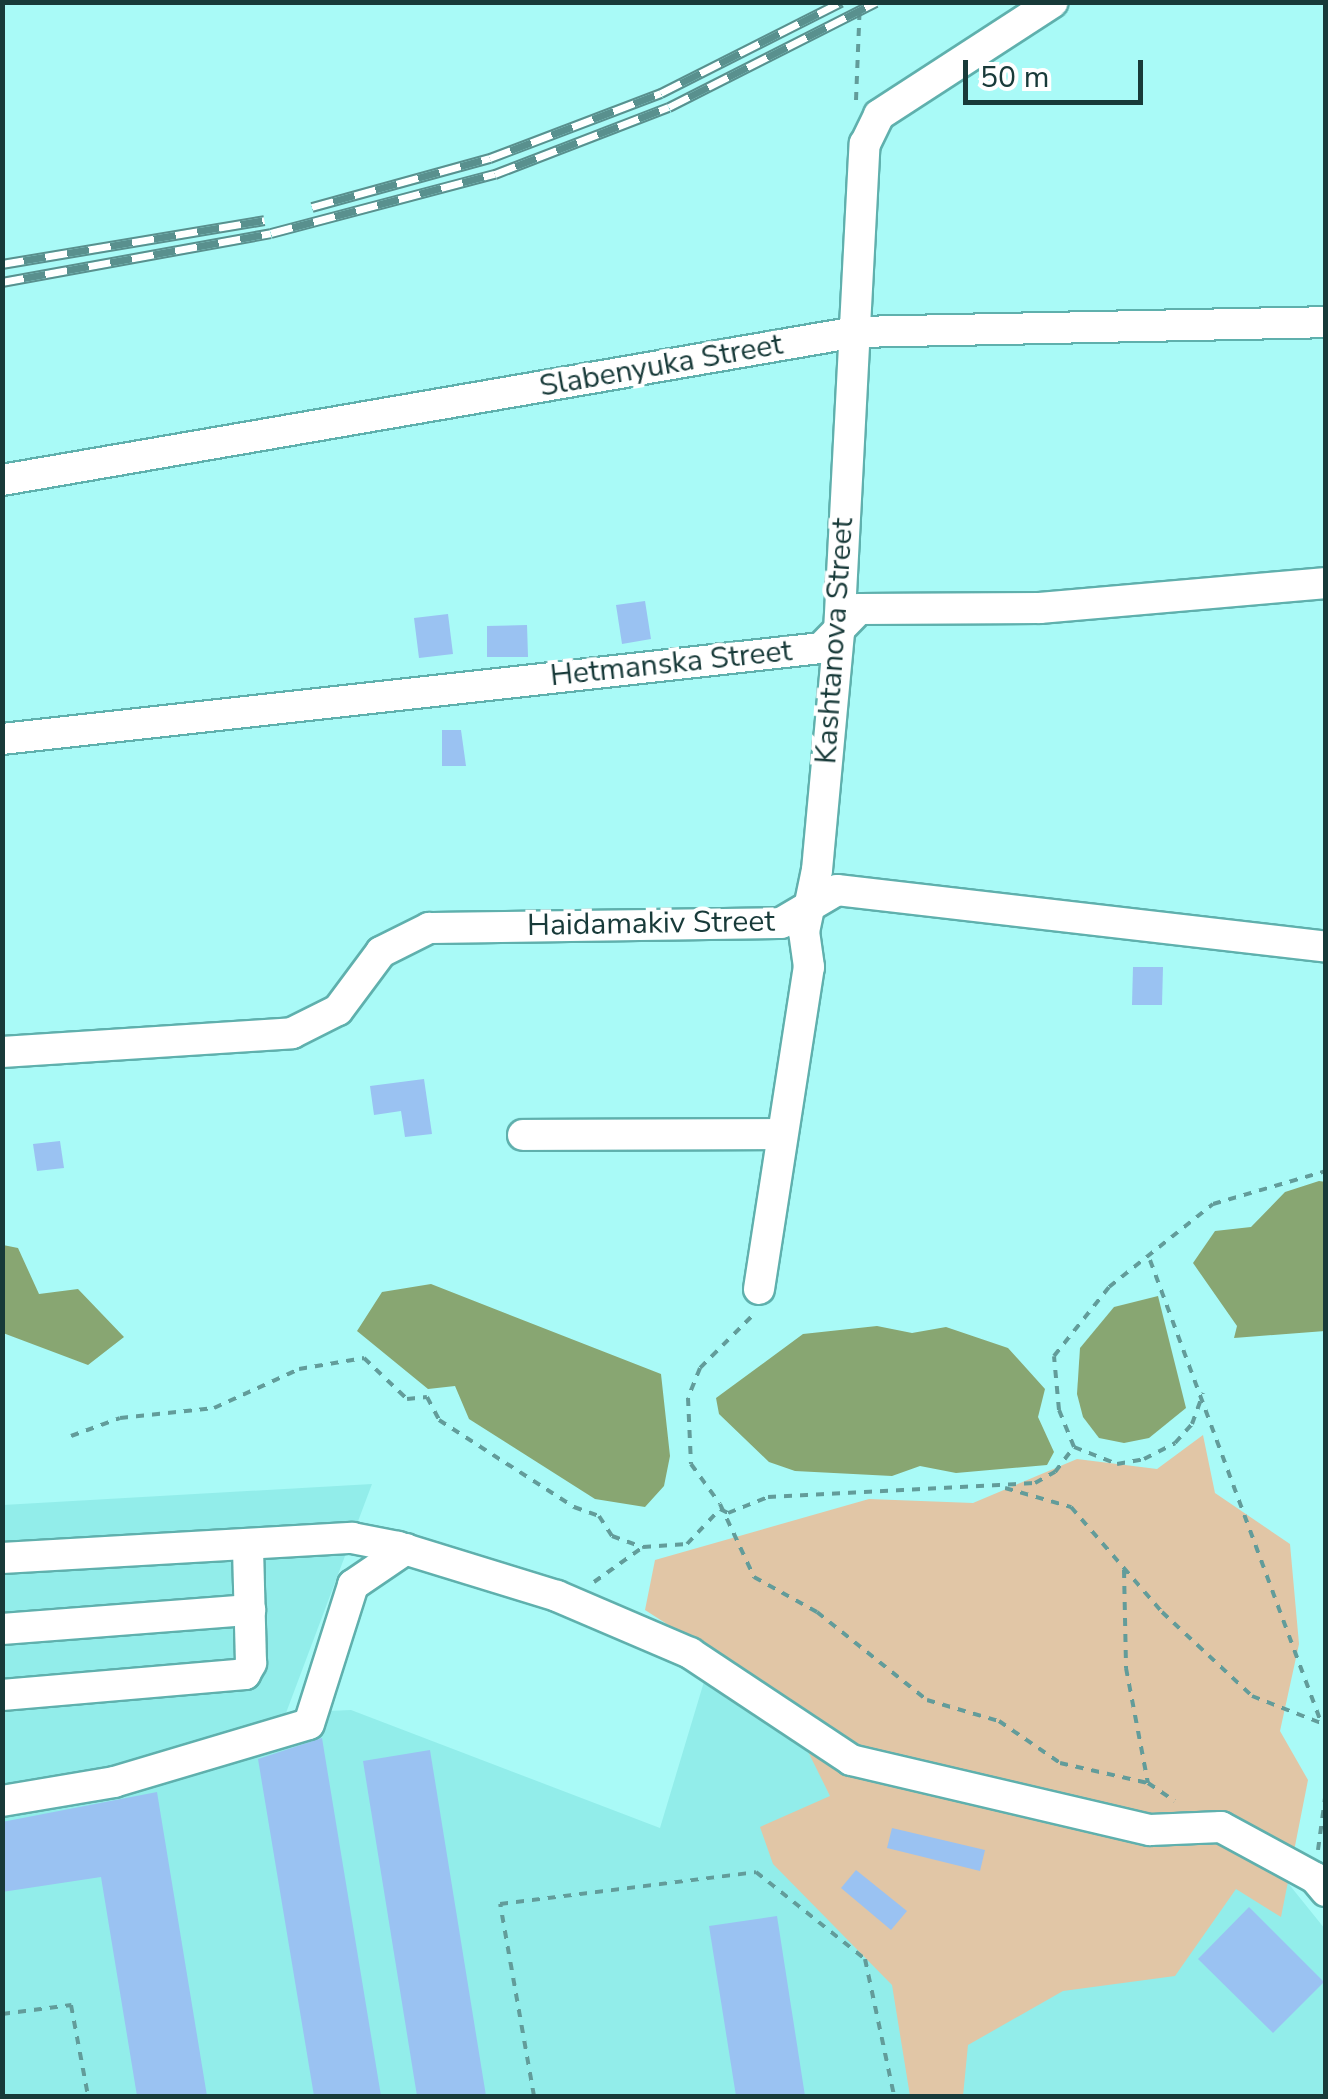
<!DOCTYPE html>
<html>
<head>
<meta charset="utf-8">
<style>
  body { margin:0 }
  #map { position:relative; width:1328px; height:2099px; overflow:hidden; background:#a9faf7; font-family:"Nunito Sans",sans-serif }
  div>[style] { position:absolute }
  .built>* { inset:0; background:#92edea }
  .green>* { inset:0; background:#e1c6a6 }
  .water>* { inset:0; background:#88a672 }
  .building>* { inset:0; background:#9ac2f2 }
  .path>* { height:4px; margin-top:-2px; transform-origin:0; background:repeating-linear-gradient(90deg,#629c9a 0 8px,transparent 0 16px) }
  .roads { filter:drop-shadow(2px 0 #5fb0ad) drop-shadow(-2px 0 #5fb0ad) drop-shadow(0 2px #5fb0ad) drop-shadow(0 -2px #5fb0ad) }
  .minor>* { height:30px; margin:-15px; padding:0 15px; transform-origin:15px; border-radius:15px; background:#fff }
  .rail>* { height:11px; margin-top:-5.5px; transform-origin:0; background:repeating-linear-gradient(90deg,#fff 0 22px,#59908e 0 44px); box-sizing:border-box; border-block:2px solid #59908e }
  span { translate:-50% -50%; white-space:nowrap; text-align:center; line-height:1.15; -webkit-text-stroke:8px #fff; paint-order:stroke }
  .street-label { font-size:30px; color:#183a39 }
  .frame { position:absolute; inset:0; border:5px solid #183a39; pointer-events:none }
  .scale { position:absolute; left:963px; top:60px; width:180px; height:45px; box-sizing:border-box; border:5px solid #183a39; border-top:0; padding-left:12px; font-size:30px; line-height:35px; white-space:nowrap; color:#183a39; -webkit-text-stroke:8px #fff; paint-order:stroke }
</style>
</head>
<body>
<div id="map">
  <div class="built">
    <i style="clip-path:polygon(372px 1484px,286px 1713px,351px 1710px,660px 1828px,706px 1675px,1267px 1857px,1325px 1929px,1325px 2096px,3px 2096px,3px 1505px)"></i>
  </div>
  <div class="green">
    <i style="clip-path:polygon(1203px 1435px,1215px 1493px,1290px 1544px,1299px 1644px,1280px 1731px,1308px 1780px,1281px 1917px,1236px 1889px,1175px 1976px,1063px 1991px,968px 2045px,963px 2096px,910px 2096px,892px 1985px,773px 1864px,760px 1827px,830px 1796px,781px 1697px,645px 1610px,655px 1560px,869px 1499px,973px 1503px,1077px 1459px,1157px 1469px)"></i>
  </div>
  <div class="water">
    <i style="clip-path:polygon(1319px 1181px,1326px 1182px,1325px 1331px,1234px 1338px,1237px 1326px,1193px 1263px,1215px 1231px,1251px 1227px,1285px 1192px)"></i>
    <i style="clip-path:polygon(3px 1245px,18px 1248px,39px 1294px,78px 1289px,124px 1337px,88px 1365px,3px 1333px)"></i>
    <i style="clip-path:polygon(431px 1284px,661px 1374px,670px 1456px,664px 1486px,645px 1507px,595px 1499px,469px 1419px,455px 1386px,428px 1389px,357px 1331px,382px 1292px)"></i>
    <i style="clip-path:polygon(1158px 1296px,1186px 1408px,1149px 1438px,1124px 1443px,1099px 1438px,1083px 1417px,1077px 1394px,1080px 1348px,1114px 1307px)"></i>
    <i style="clip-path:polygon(877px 1326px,912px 1333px,946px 1327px,1008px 1348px,1045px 1389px,1038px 1417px,1054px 1452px,1047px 1465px,956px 1473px,920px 1466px,892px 1476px,795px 1471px,769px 1462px,719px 1414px,716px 1398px,803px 1334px)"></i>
  </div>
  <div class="building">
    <i style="clip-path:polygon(645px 601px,651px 639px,622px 644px,616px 605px)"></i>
    <i style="clip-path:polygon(448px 614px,453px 654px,419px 658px,414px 618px)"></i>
    <i style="clip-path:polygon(527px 625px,528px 657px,487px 657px,487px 626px)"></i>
    <i style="clip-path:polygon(442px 730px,461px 730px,466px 766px,442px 766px)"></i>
    <i style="clip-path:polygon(1133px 967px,1163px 967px,1162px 1005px,1132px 1005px)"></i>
    <i style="clip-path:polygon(424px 1079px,432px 1134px,405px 1137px,401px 1111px,374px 1115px,370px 1086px)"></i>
    <i style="clip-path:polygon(60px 1141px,64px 1168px,37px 1171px,33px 1144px)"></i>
    <i style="clip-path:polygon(322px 1738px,381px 2096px,314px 2096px,258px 1759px)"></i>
    <i style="clip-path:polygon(430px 1750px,486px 2096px,417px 2096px,363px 1761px)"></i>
    <i style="clip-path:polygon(157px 1792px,207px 2096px,137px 2096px,101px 1877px,2px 1892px,2px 1822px)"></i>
    <i style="clip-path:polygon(892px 1828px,985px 1850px,980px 1871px,887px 1848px)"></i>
    <i style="clip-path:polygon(856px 1870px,907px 1911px,891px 1930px,841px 1888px)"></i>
    <i style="clip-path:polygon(1249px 1907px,1324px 1982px,1273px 2033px,1198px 1959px)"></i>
    <i style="clip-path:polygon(777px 1916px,805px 2096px,736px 2096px,709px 1926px)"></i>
  </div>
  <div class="path">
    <i style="left:856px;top:100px;width:98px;rotate:-87.7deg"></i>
    <i style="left:1150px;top:1260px;width:494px;rotate:69.7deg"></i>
    <i style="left:751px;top:1317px;width:72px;rotate:135deg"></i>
    <i style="left:700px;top:1368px;width:32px;rotate:112deg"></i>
    <i style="left:688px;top:1398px;width:66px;rotate:87.4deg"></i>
    <i style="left:691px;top:1464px;width:49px;rotate:54.1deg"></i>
    <i style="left:720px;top:1504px;width:81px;rotate:65deg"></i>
    <i style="left:754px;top:1577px;width:72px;rotate:29.1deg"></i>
    <i style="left:817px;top:1612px;width:141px;rotate:38.7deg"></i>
    <i style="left:927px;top:1700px;width:75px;rotate:16.3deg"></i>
    <i style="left:999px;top:1721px;width:74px;rotate:34.5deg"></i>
    <i style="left:1060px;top:1763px;width:90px;rotate:12.8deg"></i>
    <i style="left:1148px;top:1783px;width:32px;rotate:34deg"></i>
    <i style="left:71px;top:1436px;width:52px;rotate:-20.2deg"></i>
    <i style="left:120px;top:1418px;width:95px;rotate:-6.1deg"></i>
    <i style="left:214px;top:1408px;width:94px;rotate:-24.6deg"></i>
    <i style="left:299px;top:1369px;width:66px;rotate:-9.6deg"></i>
    <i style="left:364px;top:1358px;width:59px;rotate:43.6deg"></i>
    <i style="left:407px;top:1399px;width:20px;rotate:-6deg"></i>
    <i style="left:427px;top:1397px;width:26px;rotate:62deg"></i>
    <i style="left:439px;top:1420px;width:161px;rotate:32.8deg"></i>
    <i style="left:574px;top:1507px;width:27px;rotate:20deg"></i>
    <i style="left:599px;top:1516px;width:24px;rotate:57deg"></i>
    <i style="left:612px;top:1536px;width:33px;rotate:20deg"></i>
    <i style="left:643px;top:1547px;width:44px;rotate:-3.9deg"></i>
    <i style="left:687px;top:1544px;width:48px;rotate:-46.7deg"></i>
    <i style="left:720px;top:1509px;width:9px;rotate:27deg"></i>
    <i style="left:728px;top:1513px;width:43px;rotate:-21.8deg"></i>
    <i style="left:768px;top:1497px;width:267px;rotate:-3deg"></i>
    <i style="left:1035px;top:1483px;width:23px;rotate:-29deg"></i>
    <i style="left:1055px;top:1472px;width:31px;rotate:-53deg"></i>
    <i style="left:1074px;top:1447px;width:46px;rotate:21.6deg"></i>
    <i style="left:1117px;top:1464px;width:27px;rotate:-10deg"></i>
    <i style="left:1144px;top:1459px;width:35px;rotate:-27deg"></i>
    <i style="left:1175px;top:1443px;width:25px;rotate:-48deg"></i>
    <i style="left:1192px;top:1424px;width:33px;rotate:-70deg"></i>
    <i style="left:1074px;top:1447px;width:40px;rotate:-112deg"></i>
    <i style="left:1059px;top:1410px;width:54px;rotate:-95.3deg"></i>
    <i style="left:1054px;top:1356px;width:88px;rotate:-51.4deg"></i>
    <i style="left:1109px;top:1287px;width:133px;rotate:-38.6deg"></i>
    <i style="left:1213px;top:1204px;width:118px;rotate:-16.3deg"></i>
    <i style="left:1005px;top:1488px;width:69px;rotate:16.1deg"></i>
    <i style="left:1071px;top:1507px;width:139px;rotate:49.1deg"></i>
    <i style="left:1162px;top:1612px;width:123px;rotate:43deg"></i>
    <i style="left:1252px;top:1696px;width:74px;rotate:21.4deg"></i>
    <i style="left:1124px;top:1570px;width:98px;rotate:88.8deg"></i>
    <i style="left:1126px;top:1668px;width:117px;rotate:79.2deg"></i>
    <i style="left:594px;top:1582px;width:60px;rotate:-35.5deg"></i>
    <i style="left:1326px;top:1721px;width:22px;rotate:90deg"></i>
    <i style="left:1318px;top:1850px;width:60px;rotate:-82.3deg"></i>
    <i style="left:2px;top:2014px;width:70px;rotate:-7.4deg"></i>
    <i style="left:71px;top:2005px;width:93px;rotate:79.4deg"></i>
    <i style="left:534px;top:2096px;width:195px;rotate:-100deg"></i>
    <i style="left:500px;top:1904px;width:258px;rotate:-7.1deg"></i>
    <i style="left:756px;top:1872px;width:139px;rotate:38.6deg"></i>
    <i style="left:865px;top:1959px;width:140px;rotate:78deg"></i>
  </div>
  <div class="roads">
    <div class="minor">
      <i style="left:2px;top:480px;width:867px;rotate:-9.83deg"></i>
      <i style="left:856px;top:332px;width:470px;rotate:-1.2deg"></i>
      <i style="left:2px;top:739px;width:824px;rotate:-6.34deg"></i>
      <i style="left:821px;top:648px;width:54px;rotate:-45.7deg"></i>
      <i style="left:859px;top:609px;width:181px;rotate:-0.3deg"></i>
      <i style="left:1040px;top:608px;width:287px;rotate:-5deg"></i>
      <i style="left:2px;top:1052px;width:291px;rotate:-3.7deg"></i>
      <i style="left:292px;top:1033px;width:51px;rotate:-26.6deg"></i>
      <i style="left:338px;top:1010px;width:72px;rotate:-53.4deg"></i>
      <i style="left:381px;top:952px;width:54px;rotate:-26.6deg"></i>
      <i style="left:429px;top:928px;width:352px;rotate:-0.8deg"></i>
      <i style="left:781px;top:923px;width:65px;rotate:-30.5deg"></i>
      <i style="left:837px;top:890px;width:492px;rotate:6.6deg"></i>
      <i style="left:523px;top:1135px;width:257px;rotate:-0.2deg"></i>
      <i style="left:759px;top:1289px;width:326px;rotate:-81.2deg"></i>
      <i style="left:809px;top:967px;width:35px;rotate:-98deg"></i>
      <i style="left:804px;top:932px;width:63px;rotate:-78.2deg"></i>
      <i style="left:817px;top:870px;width:239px;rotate:-84.7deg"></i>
      <i style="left:839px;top:632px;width:489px;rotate:-87deg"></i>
      <i style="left:865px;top:144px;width:32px;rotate:-64deg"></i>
      <i style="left:879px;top:115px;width:207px;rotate:-33deg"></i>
      <i style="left:2px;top:1558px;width:351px;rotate:-3.3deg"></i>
      <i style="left:352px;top:1538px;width:47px;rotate:11.1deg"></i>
      <i style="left:398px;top:1547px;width:166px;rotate:17.1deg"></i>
      <i style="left:557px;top:1596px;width:145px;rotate:23.2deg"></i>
      <i style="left:690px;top:1653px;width:193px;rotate:33.6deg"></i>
      <i style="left:851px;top:1760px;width:307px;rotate:13.2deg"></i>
      <i style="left:1150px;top:1830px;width:71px;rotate:-2.4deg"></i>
      <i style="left:1221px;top:1827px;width:107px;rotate:28.5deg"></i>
      <i style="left:1315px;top:1878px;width:17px;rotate:50deg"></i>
      <i style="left:2px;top:1629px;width:249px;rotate:-4.4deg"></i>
      <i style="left:2px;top:1695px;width:244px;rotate:-4.9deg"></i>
      <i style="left:245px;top:1674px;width:13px;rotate:-61deg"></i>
      <i style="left:251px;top:1663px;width:118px;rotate:-91.5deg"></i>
      <i style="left:2px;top:1801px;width:114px;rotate:-9.6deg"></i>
      <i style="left:114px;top:1782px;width:203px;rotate:-16.6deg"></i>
      <i style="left:309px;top:1724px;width:146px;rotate:-72.4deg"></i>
      <i style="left:353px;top:1585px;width:64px;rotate:-34.2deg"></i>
    </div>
  </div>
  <div class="rail">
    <i style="left:312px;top:207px;width:185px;rotate:-15.4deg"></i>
    <i style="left:490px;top:158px;width:183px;rotate:-20.8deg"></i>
    <i style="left:661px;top:93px;width:202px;rotate:-26.8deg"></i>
    <i style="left:2px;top:264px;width:266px;rotate:-9.5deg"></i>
    <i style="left:2px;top:282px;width:273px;rotate:-10.3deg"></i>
    <i style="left:271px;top:233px;width:232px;rotate:-14.8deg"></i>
    <i style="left:495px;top:174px;width:186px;rotate:-21.1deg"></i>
    <i style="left:669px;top:107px;width:232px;rotate:-26.9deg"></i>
  </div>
  <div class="street-label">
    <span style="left:661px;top:366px;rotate:-10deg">Slabenyuka Street</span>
    <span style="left:835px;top:641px;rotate:-86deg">Kashtanova Street</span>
    <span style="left:671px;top:664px;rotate:-6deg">Hetmanska Street</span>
    <span style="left:651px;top:924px;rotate:-1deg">Haidamakiv Street</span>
  </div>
  <div class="frame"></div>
  <div class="scale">50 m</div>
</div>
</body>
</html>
